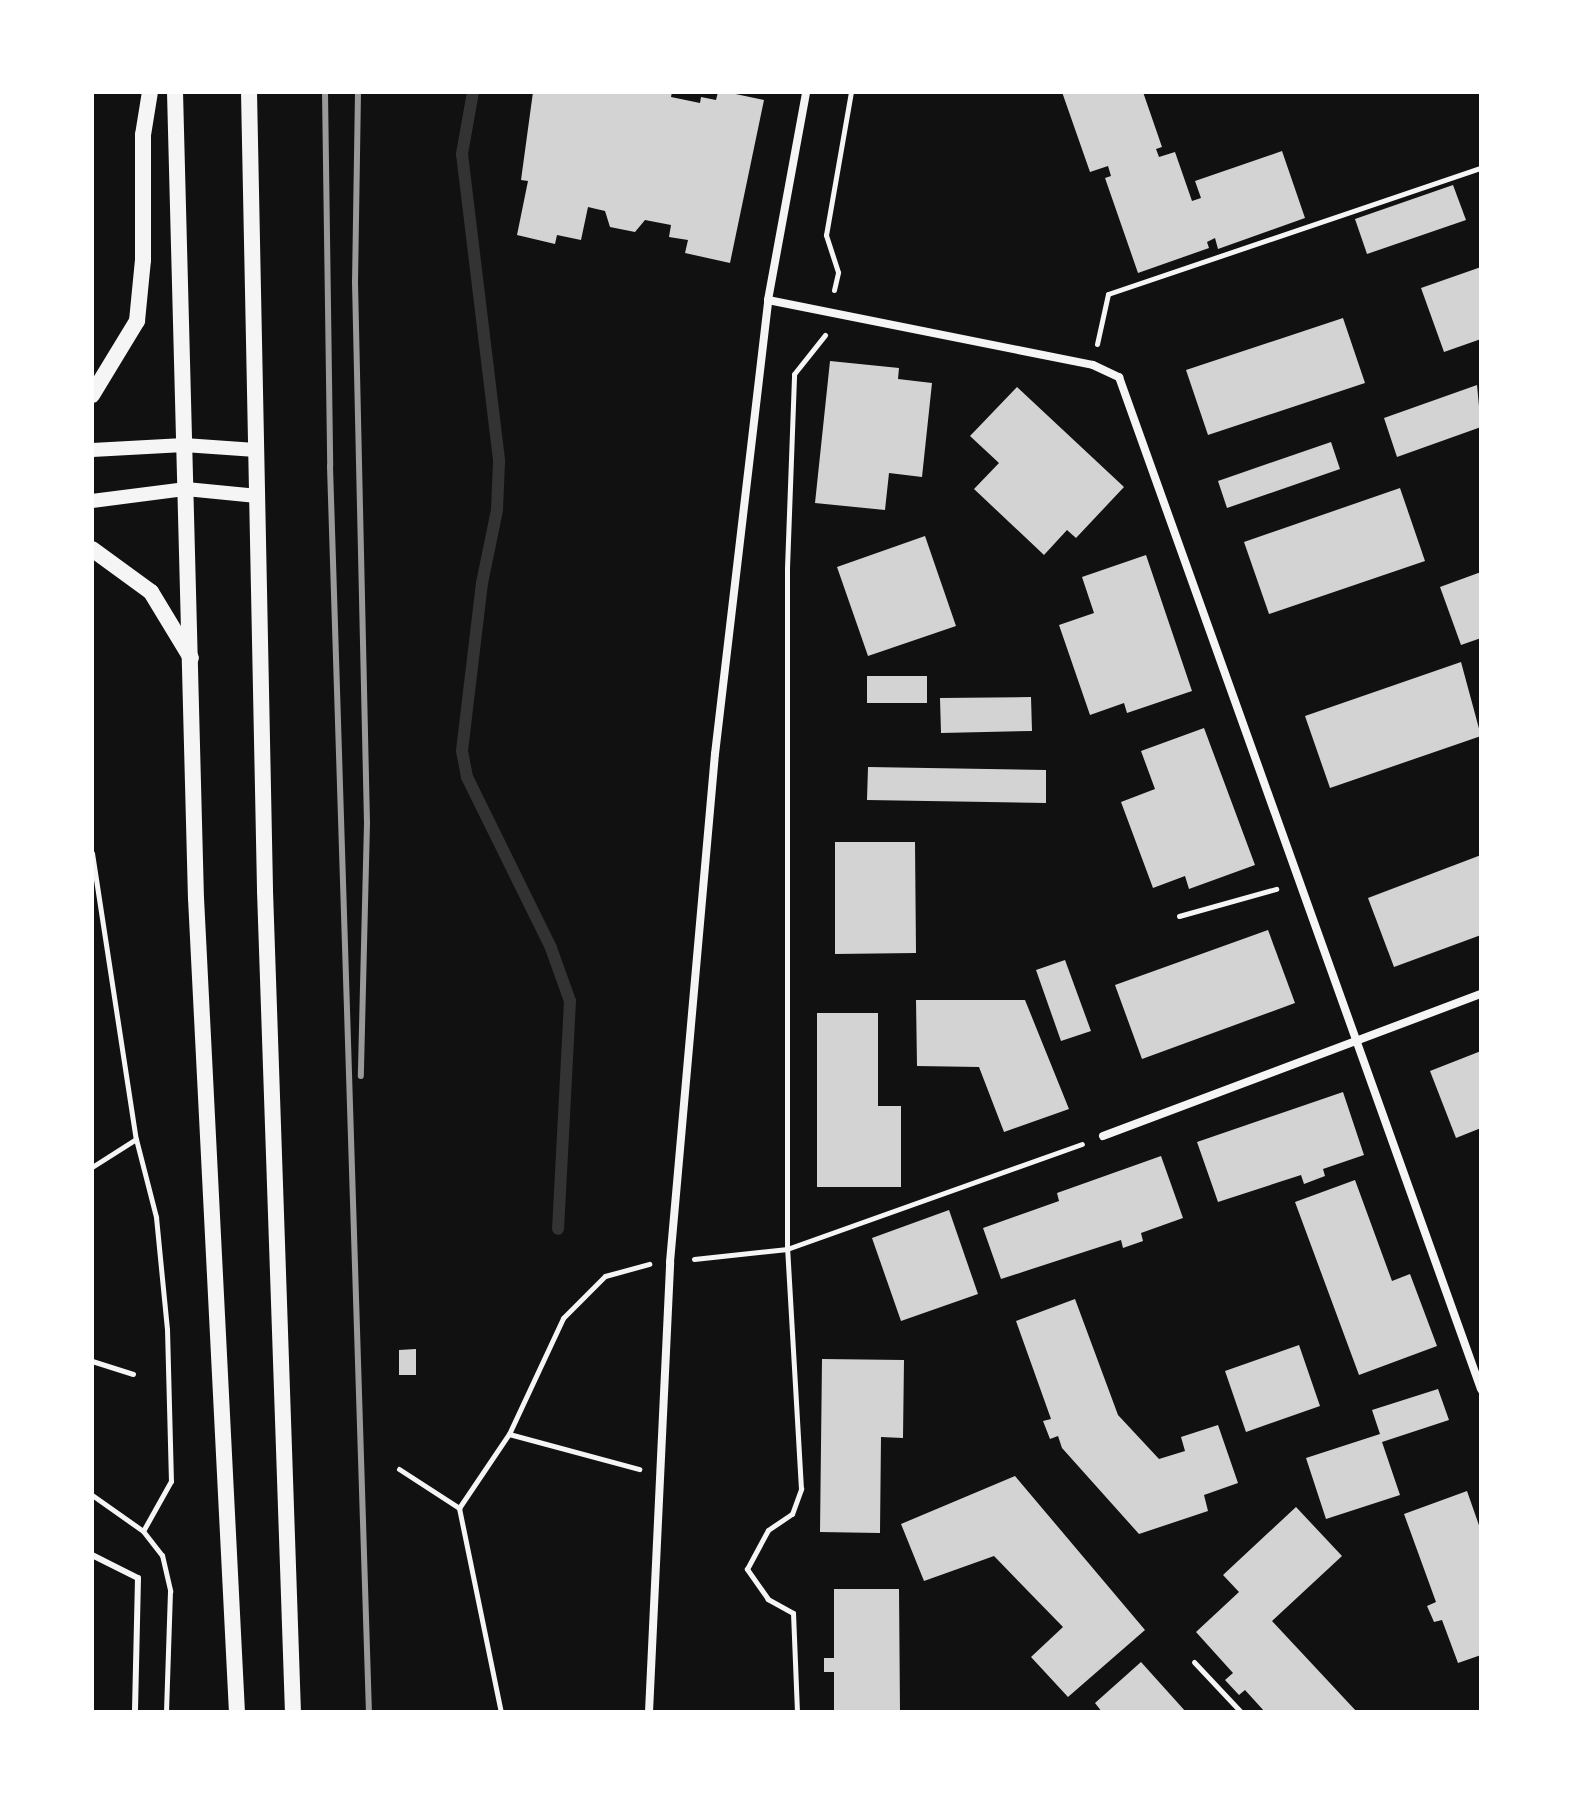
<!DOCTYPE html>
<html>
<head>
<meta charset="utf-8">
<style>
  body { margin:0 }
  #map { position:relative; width:1573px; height:1804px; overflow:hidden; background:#111; font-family:"Noto Serif",serif }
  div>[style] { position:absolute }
  .stream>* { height:12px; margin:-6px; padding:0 6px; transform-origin:6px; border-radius:6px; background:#333 }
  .building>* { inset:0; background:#d3d3d3 }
  .path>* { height:5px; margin:-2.5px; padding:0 2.5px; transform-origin:2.5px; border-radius:2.5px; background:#f5f5f5 }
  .service>* { height:6px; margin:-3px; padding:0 3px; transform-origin:3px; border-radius:3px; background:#f5f5f5 }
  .minor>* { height:8px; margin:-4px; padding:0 4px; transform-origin:4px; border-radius:4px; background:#f5f5f5 }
  .tertiary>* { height:14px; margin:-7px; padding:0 7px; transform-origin:7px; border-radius:7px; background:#f5f5f5 }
  .secondary>* { height:16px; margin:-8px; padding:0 8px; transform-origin:8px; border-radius:8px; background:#f5f5f5 }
  .rail>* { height:6px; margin:-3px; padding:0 3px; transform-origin:3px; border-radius:3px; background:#9a9a9a }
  span { translate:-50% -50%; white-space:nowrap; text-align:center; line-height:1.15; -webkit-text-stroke:6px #fff; paint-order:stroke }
  .frame { position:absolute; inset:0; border:94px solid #fff; pointer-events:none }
</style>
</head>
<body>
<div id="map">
  <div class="stream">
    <i style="left:473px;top:92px;width:63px;rotate:100.1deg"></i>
    <i style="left:462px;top:154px;width:310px;rotate:83.1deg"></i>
    <i style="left:499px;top:462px;width:48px;rotate:92.4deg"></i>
    <i style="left:497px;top:510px;width:75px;rotate:101.6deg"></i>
    <i style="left:482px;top:583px;width:169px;rotate:96.8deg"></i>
    <i style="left:462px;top:751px;width:26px;rotate:79deg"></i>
    <i style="left:467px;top:777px;width:191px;rotate:63.8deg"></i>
    <i style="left:551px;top:948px;width:56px;rotate:70.3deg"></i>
    <i style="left:570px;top:1001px;width:228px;rotate:93deg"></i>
  </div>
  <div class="building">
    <i style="clip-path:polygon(533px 92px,672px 92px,671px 97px,700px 103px,701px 97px,716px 100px,718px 92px,726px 92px,764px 100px,730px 263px,685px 253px,688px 240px,669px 237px,671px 225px,645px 220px,635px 232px,610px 227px,605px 211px,588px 207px,581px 240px,557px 235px,555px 244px,517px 235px,528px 181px,521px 180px)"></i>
    <i style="clip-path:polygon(1062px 92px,1143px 92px,1162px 147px,1156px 149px,1159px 157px,1175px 152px,1192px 201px,1201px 198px,1195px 181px,1282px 151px,1305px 218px,1218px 249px,1215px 238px,1207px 242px,1209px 248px,1138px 273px,1105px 178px,1111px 176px,1108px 166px,1090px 172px)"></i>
    <i style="clip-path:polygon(1453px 185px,1466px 220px,1367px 254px,1355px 219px)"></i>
    <i style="clip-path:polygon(1481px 267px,1481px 339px,1444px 352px,1421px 288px)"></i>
    <i style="clip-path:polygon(1343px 318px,1365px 383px,1208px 435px,1186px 370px)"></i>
    <i style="clip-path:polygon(830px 361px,899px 368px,898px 379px,932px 383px,922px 477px,889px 473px,885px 510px,815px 503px)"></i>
    <i style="clip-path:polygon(1477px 385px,1481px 427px,1397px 457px,1384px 418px)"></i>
    <i style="clip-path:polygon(1017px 387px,1124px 487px,1076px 538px,1067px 530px,1044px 555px,974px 489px,999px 463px,970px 436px)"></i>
    <i style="clip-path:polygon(1331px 442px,1340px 469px,1227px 508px,1218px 481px)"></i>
    <i style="clip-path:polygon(1400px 488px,1425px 561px,1269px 614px,1244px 542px)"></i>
    <i style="clip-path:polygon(925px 536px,956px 626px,868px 656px,837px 567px)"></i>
    <i style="clip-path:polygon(1146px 555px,1192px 691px,1127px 713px,1124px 703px,1090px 715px,1059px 625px,1094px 613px,1082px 577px)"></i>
    <i style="clip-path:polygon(1481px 572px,1481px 638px,1461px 645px,1440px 587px)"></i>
    <i style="clip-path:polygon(1461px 662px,1481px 736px,1330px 788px,1305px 716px)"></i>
    <i style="clip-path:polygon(867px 676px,927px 676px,927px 703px,867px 703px)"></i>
    <i style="clip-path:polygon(1031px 697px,1032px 731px,941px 733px,940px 698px)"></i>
    <i style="clip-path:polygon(1204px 728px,1255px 865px,1189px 889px,1185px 876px,1153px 888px,1121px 802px,1155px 789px,1141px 751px)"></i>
    <i style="clip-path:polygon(868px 767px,1046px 770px,1046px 803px,867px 800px)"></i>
    <i style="clip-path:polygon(835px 842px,915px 842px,916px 953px,835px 954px)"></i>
    <i style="clip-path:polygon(1481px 855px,1481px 935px,1394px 967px,1368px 898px)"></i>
    <i style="clip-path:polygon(1268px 930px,1295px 1003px,1142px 1059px,1115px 985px)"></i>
    <i style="clip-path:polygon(1065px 960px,1091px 1031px,1061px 1041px,1036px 970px)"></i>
    <i style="clip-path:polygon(916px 1000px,1025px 1000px,1069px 1109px,1004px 1132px,979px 1067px,917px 1066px)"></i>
    <i style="clip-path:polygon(817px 1013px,878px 1013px,878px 1106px,901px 1106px,901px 1187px,817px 1187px)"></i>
    <i style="clip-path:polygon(1481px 1051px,1481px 1128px,1456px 1138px,1430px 1071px)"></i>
    <i style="clip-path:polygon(1343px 1092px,1364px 1155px,1323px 1169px,1325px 1176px,1304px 1184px,1301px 1175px,1218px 1202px,1197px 1142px)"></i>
    <i style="clip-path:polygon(1161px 1156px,1183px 1218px,1141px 1233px,1143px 1241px,1123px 1248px,1121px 1240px,1001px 1279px,983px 1228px,1059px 1201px,1057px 1193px)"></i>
    <i style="clip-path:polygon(1355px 1180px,1392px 1281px,1410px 1274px,1437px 1346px,1359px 1375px,1295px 1202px)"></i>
    <i style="clip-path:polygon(949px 1210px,978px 1294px,901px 1321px,872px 1238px)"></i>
    <i style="clip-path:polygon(1075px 1299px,1118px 1415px,1159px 1459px,1185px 1451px,1181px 1437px,1218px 1425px,1238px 1483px,1204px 1495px,1208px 1511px,1139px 1534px,1062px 1448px,1058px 1436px,1050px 1439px,1043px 1421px,1051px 1419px,1016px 1321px)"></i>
    <i style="clip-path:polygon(1299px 1345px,1320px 1406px,1246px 1432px,1225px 1371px)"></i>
    <i style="clip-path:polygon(416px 1349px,416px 1375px,399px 1375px,399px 1350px)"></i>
    <i style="clip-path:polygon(822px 1359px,904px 1360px,903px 1438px,881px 1437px,880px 1533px,820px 1532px)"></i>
    <i style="clip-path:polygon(1438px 1389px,1449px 1420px,1382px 1442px,1400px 1495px,1326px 1519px,1306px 1458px,1380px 1434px,1372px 1410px)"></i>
    <i style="clip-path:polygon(1015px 1476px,1145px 1630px,1068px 1697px,1031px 1657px,1063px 1627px,994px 1556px,924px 1581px,901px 1524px)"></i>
    <i style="clip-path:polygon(1467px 1491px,1481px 1531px,1481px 1655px,1458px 1663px,1442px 1620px,1434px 1622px,1427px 1606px,1436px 1602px,1404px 1514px)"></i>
    <i style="clip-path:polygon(1296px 1507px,1342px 1556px,1272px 1621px,1357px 1712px,1265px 1712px,1245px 1690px,1239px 1695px,1225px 1680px,1233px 1673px,1196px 1632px,1239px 1592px,1223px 1575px)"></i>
    <i style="clip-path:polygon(834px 1589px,899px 1589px,900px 1712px,834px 1712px,834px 1672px,824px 1672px,824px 1658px,834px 1658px)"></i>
    <i style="clip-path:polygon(1141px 1662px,1186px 1712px,1102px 1712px,1095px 1703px)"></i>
  </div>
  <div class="path">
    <i style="left:834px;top:290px;width:18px;rotate:-77deg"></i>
    <i style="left:838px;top:272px;width:39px;rotate:-108deg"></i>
    <i style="left:826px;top:235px;width:145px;rotate:-80.1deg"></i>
    <i style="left:1097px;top:344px;width:51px;rotate:-77.6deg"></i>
    <i style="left:1108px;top:294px;width:394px;rotate:-18.7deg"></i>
    <i style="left:92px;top:853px;width:289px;rotate:81.3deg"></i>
    <i style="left:136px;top:1139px;width:81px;rotate:75.6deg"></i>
    <i style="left:156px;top:1217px;width:113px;rotate:84.4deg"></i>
    <i style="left:167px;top:1329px;width:152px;rotate:88.5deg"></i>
    <i style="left:171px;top:1481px;width:57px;rotate:119.2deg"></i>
    <i style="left:1179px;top:916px;width:101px;rotate:-15.6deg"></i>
    <i style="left:92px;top:1167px;width:52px;rotate:-32.5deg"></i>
    <i style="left:694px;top:1259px;width:94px;rotate:-6.1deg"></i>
    <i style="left:787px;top:1249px;width:313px;rotate:-19.6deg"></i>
    <i style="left:92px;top:1361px;width:43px;rotate:17.6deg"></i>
    <i style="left:509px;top:1434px;width:135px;rotate:15.1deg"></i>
    <i style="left:399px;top:1469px;width:72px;rotate:33deg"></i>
    <i style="left:459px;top:1508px;width:208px;rotate:78.4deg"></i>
    <i style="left:92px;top:1495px;width:62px;rotate:35.2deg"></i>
    <i style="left:143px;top:1531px;width:31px;rotate:52deg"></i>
    <i style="left:162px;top:1555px;width:37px;rotate:77deg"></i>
    <i style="left:170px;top:1591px;width:121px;rotate:91.9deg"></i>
    <i style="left:459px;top:1508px;width:89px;rotate:-56deg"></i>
    <i style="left:509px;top:1434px;width:128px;rotate:-65deg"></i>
    <i style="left:563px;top:1318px;width:59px;rotate:-45deg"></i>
    <i style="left:605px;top:1276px;width:46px;rotate:-15.3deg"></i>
    <i style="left:1194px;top:1662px;width:69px;rotate:46.8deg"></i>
    <i style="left:797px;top:1712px;width:99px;rotate:-92.3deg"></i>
    <i style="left:793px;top:1613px;width:29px;rotate:-151deg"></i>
    <i style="left:768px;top:1599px;width:37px;rotate:-125deg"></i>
    <i style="left:747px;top:1569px;width:44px;rotate:-61.7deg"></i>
    <i style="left:768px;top:1530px;width:29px;rotate:-34deg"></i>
    <i style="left:792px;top:1514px;width:27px;rotate:-70deg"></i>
    <i style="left:801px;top:1489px;width:240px;rotate:-93.3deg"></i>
    <i style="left:787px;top:1249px;width:681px;rotate:-90deg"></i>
    <i style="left:787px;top:568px;width:194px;rotate:-87.9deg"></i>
    <i style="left:794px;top:374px;width:50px;rotate:-51.5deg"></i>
  </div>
  <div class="service">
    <i style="left:92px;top:1555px;width:51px;rotate:26.6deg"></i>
    <i style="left:138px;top:1578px;width:134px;rotate:91.3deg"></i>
  </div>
  <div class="minor">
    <i style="left:768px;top:300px;width:331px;rotate:11.3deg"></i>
    <i style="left:1093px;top:365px;width:29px;rotate:25deg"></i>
    <i style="left:1119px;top:377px;width:1075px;rotate:70.32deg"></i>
    <i style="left:1103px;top:1136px;width:404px;rotate:-20.6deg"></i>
    <i style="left:649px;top:1712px;width:450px;rotate:-87.3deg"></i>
    <i style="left:670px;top:1262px;width:510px;rotate:-84.94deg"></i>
    <i style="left:715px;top:754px;width:457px;rotate:-83.3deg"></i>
    <i style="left:768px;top:300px;width:211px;rotate:-79.6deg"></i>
  </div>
  <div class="tertiary">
    <i style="left:92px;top:450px;width:92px;rotate:-3.1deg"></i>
    <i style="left:184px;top:445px;width:72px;rotate:4deg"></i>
    <i style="left:92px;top:501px;width:95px;rotate:-7.3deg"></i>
    <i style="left:186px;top:489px;width:71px;rotate:5.6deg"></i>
  </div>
  <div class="secondary">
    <i style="left:175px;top:92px;width:806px;rotate:88.51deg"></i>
    <i style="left:196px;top:898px;width:815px;rotate:87.12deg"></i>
    <i style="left:249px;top:92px;width:799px;rotate:88.85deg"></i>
    <i style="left:265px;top:891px;width:821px;rotate:88.05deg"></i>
    <i style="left:92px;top:395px;width:87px;rotate:-58.7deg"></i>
    <i style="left:137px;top:321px;width:61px;rotate:-84.4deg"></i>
    <i style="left:143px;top:260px;width:125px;rotate:-90deg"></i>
    <i style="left:143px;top:135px;width:44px;rotate:-80.8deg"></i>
    <i style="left:92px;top:549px;width:73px;rotate:36.1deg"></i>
    <i style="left:151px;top:592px;width:77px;rotate:58.8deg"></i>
  </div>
  <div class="rail">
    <i style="left:325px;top:92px;width:374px;rotate:89.2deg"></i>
    <i style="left:330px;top:466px;width:1247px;rotate:88.21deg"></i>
    <i style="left:358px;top:92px;width:190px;rotate:90.9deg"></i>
    <i style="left:355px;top:282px;width:541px;rotate:88.73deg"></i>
    <i style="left:367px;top:823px;width:253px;rotate:91.4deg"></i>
  </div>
  <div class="frame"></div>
</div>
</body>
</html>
